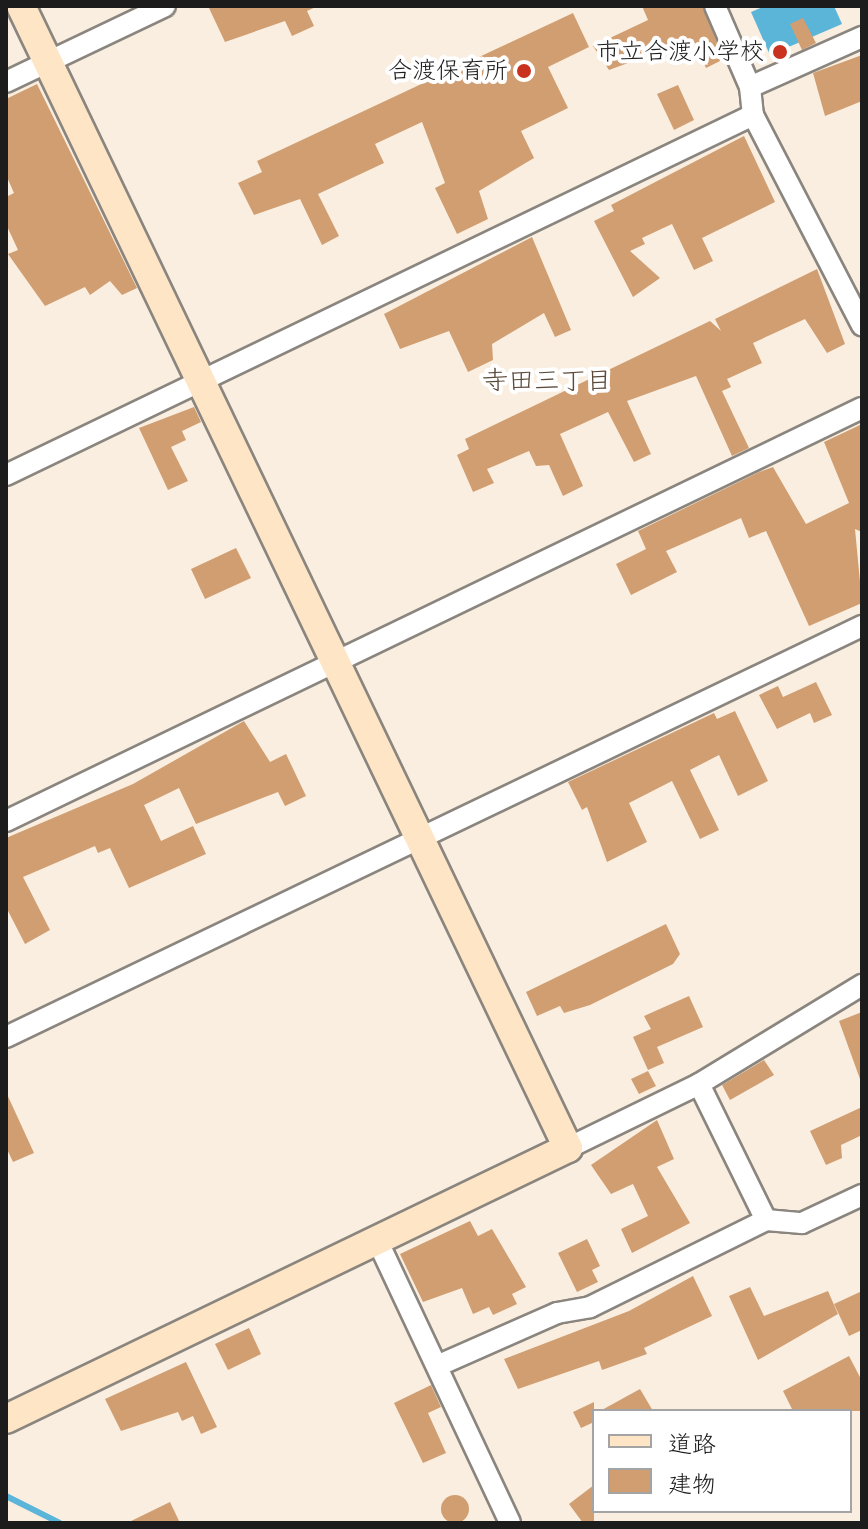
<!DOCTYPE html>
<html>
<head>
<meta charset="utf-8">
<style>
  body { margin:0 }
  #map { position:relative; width:868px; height:1529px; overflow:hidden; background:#f9eedf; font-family:Pangolin,"Klee One",sans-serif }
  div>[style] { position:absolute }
  .water>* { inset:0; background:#5bb5d9 }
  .stream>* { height:6px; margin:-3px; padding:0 3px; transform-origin:3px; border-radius:3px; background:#5bb5d9 }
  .building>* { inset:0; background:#d19e72 }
  .round { border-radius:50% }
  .roads { filter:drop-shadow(2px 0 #8a857e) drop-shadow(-2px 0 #8a857e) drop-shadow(0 2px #8a857e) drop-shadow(0 -2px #8a857e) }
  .street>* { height:20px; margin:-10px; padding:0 10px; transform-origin:10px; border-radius:10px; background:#fff }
  .secondary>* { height:28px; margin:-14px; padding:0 14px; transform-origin:14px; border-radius:14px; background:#fde5c5 }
  .dots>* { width:22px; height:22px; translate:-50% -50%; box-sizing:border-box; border:4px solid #fff; border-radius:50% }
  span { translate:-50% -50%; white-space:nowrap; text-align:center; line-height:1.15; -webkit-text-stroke:8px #fff; paint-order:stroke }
  .poi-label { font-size:24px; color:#1c1c1c }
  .right { translate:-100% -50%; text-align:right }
  .neighbourhood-label { font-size:26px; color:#5b4a3a }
  .frame { position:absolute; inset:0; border:8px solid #1c1c1c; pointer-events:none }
  .legend { position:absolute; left:592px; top:1409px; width:260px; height:104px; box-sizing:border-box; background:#fff; border:2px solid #a4a4a4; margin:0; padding:10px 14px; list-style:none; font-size:24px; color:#1c1c1c }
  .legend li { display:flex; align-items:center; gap:16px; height:40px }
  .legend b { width:40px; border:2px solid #a4a4a4 }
</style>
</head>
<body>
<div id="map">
  <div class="water">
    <i style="clip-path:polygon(765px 6px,834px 6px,842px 24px,770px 55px,751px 12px)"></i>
  </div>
  <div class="stream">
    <i style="left:6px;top:1496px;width:60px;rotate:26.6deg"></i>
  </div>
  <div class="building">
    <i style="clip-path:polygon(208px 6px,318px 6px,307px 11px,314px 26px,292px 36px,285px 21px,225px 42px)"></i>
    <i style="clip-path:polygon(642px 6px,702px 6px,724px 59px,706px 68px,693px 39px,609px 70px,593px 46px,648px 20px)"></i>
    <i style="clip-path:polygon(573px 13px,589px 47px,548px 67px,568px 108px,521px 131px,534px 158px,479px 191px,488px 219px,457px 234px,435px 188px,445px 183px,422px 122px,375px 144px,384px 163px,318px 194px,339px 236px,322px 245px,300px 199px,254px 215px,238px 183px,262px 172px,257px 161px)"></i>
    <i style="clip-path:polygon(803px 18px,816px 43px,802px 50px,790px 24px)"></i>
    <i style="clip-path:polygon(862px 55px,862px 101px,825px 116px,813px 73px)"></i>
    <i style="clip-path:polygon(37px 84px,137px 288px,122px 295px,110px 281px,90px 295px,85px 287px,45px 306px,8px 254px,18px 250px,6px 224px,6px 197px,14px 193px,6px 175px,6px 99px)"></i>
    <i style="clip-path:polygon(678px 85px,694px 120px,674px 130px,657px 94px)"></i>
    <i style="clip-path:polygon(744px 136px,775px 202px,702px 238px,713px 261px,694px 270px,672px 224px,642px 238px,645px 244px,630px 251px,660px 278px,633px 297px,594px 221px,614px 211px,611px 205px)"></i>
    <i style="clip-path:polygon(532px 237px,571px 330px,555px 337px,544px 313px,492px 344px,493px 360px,468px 372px,449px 331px,400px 349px,384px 314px)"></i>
    <i style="clip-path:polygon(817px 269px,845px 344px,827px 353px,805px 319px,753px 343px,762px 363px,727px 379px,731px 387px,722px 391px,749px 448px,732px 456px,696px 376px,627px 401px,651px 454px,634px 462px,608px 412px,560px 434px,583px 486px,563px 496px,549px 465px,536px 466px,529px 451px,487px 469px,494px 483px,473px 492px,457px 455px,469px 449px,465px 439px,710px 321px,721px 331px,715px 319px)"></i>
    <i style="clip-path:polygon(194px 407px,201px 422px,182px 431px,186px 440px,171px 447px,188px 481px,168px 490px,139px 428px)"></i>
    <i style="clip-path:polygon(862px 424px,862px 532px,855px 529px,862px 603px,809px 626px,766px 531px,749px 538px,741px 518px,666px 551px,677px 572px,631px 595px,616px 564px,646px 549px,638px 531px,759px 472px,773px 467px,806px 524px,849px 503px,824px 442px)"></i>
    <i style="clip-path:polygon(236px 548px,251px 578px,205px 599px,191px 569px)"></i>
    <i style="clip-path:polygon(816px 682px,832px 715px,814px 723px,810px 713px,777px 729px,759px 695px,778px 686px,783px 697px)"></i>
    <i style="clip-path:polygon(735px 711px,768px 781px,738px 796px,719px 755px,690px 770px,719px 830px,700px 839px,672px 781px,629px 803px,647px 842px,607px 862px,587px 807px,582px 810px,568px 782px,714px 713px,717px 719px)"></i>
    <i style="clip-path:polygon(244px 721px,270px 762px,286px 754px,306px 796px,285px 806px,278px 792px,196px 824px,179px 788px,144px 805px,161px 841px,193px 826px,206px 854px,129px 888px,110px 848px,98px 853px,95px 846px,23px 877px,50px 930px,25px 944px,6px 907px,6px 838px,133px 784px)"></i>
    <i style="clip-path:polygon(666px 924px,680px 954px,673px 964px,590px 1005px,564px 1013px,560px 1006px,537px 1016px,526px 992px)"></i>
    <i style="clip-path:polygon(689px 996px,703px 1027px,657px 1047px,664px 1063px,648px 1070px,633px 1037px,651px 1029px,644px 1016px)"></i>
    <i style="clip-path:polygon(862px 1012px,862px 1079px,860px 1079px,839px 1021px)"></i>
    <i style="clip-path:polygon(764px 1060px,774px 1075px,730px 1100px,722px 1085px)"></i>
    <i style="clip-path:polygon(648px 1071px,656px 1086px,639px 1094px,631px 1079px)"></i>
    <i style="clip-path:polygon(6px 1092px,34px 1153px,13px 1162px,6px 1147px)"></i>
    <i style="clip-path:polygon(862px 1107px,862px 1135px,841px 1145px,842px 1158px,826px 1165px,810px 1131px)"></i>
    <i style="clip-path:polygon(657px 1120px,674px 1159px,657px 1167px,690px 1223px,632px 1253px,621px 1229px,648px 1216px,633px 1184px,611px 1194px,591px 1165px)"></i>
    <i style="clip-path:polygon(470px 1221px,478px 1236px,492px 1229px,526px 1287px,512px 1294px,517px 1304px,493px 1315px,489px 1307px,473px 1314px,462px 1288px,423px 1302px,400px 1254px)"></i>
    <i style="clip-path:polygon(587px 1239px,600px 1266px,592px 1270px,598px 1282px,577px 1292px,558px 1253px)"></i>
    <i style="clip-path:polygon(693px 1276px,712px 1316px,644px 1348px,647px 1354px,602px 1370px,599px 1361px,518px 1389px,504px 1359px,629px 1311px)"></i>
    <i style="clip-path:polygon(750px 1287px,764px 1316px,828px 1291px,838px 1314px,758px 1360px,729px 1296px)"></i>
    <i style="clip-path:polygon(862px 1291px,862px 1330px,849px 1336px,834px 1304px)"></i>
    <i style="clip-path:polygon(249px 1328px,261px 1354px,228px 1370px,215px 1344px)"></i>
    <i style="clip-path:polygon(849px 1356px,862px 1381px,862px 1411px,793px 1411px,783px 1391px)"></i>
    <i style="clip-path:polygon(186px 1362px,217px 1427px,201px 1434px,193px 1416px,182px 1421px,178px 1412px,121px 1431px,105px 1399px)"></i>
    <i style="clip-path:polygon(431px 1385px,441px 1407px,428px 1413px,446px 1453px,423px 1463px,394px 1403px)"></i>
    <i style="clip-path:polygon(640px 1389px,653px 1411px,600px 1411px)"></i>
    <i style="clip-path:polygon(594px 1402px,594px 1422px,581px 1428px,573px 1412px)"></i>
    <i style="clip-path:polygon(594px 1485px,594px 1523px,583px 1523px,569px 1504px)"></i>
    <i class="round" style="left:441px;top:1495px;width:28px;height:28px"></i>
    <i style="clip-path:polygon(170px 1502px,180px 1523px,127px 1523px)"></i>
  </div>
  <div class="roads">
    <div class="street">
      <i style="left:715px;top:6px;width:88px;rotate:66.6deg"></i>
      <i style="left:750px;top:87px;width:28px;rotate:84deg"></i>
      <i style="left:753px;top:115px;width:237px;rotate:62.6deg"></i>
      <i style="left:6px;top:82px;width:176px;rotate:-25.5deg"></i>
      <i style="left:750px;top:87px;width:123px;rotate:-24.1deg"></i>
      <i style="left:6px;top:475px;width:829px;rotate:-25.73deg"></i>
      <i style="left:6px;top:821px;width:950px;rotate:-25.76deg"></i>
      <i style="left:6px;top:1037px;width:950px;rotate:-25.65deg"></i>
      <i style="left:699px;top:1084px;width:152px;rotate:63.8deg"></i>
      <i style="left:766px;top:1220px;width:36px;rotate:5deg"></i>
      <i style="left:802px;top:1223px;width:66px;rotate:-25deg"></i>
      <i style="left:568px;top:1148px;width:146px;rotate:-26deg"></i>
      <i style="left:699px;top:1084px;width:191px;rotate:-31.3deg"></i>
      <i style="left:378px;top:1242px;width:310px;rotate:64.8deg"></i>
      <i style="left:437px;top:1366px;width:131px;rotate:-23.8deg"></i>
      <i style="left:557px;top:1313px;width:34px;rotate:-10deg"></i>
      <i style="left:590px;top:1307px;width:196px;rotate:-26.3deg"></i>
    </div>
    <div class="secondary">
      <i style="left:6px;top:1419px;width:624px;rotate:-25.74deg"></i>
      <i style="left:568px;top:1148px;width:1266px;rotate:-115.59deg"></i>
    </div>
  </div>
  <div class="dots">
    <i style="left:780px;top:52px;background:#c8321e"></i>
    <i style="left:524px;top:71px;background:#c8321e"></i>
  </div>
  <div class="poi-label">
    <span class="right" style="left:764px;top:52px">市立合渡小学校</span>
    <span class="right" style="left:508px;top:71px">合渡保育所</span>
  </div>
  <div class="neighbourhood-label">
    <span style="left:547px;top:382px">寺田三丁目</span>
  </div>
  <div class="frame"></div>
  <ul class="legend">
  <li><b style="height:10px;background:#fde5c5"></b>道路</li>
  <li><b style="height:22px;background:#d19e72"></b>建物</li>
  </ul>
</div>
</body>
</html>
